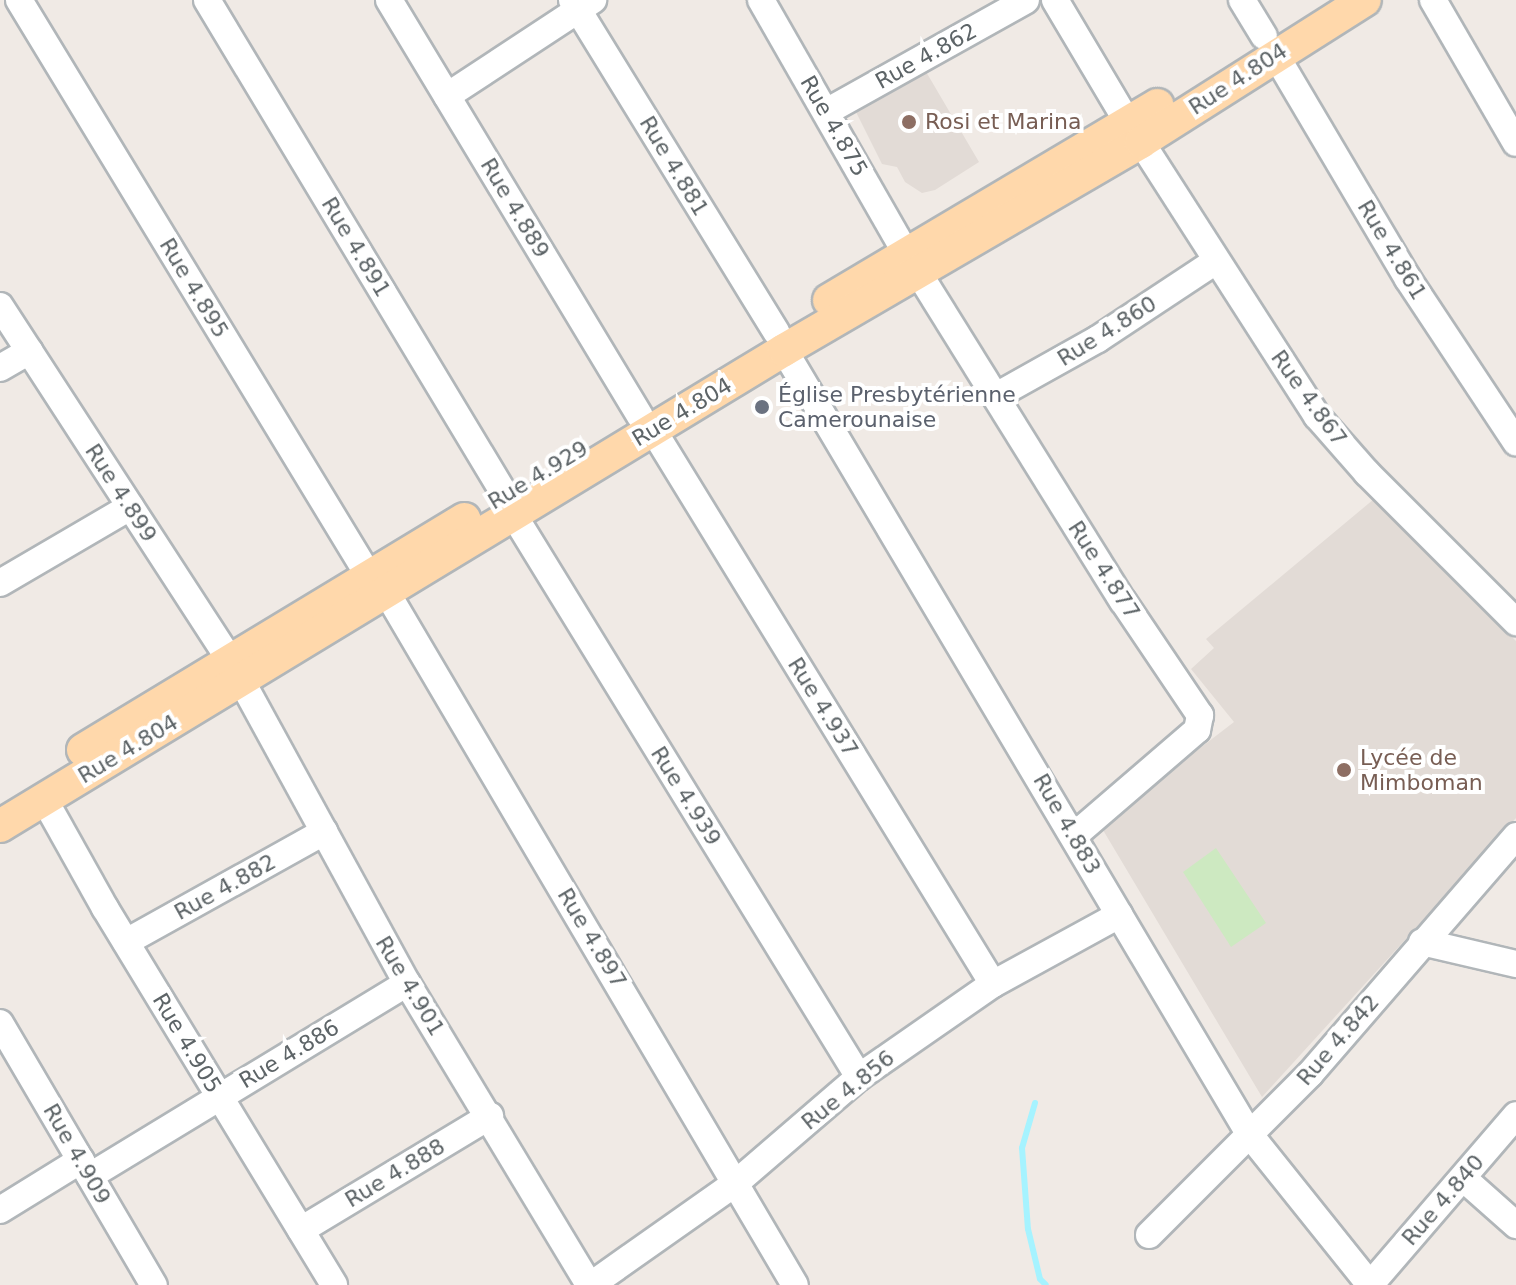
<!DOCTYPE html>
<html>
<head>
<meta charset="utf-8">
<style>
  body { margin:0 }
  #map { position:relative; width:1516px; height:1285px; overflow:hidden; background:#f0eae5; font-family:"DejaVu Sans",sans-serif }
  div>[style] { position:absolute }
  .education>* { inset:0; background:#e2dbd6 }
  .green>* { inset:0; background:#cde9c1 }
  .stream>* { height:6px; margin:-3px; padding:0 3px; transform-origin:3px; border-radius:3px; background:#a6f3ff }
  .roads { filter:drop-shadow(2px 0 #b1b6b9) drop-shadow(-2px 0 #b1b6b9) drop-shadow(0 2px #b1b6b9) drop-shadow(0 -2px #b1b6b9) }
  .minor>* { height:26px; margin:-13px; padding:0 13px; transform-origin:13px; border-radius:13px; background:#fff }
  .major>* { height:32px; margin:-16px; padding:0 16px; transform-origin:16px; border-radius:16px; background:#ffd8ab }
  .dots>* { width:22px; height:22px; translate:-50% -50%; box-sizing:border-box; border:4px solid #fff; border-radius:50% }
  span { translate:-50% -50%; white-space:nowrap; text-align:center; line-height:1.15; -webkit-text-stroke:8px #fff; paint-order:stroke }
  .street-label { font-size:22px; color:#5d6467 }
  .education-label { font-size:22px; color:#785e54 }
  .left { translate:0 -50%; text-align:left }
  .worship-label { font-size:22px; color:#5b616d }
</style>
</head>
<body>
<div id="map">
  <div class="education">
    <i style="clip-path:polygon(925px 70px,979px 162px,935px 190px,922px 193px,905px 182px,897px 167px,882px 164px,856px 112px,861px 110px,859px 105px)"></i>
    <i style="clip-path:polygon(1374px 499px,1516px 641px,1516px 818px,1262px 1097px,1100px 825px,1234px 722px,1191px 669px,1214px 648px,1206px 639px)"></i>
  </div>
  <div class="green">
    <i style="clip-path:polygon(1216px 848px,1266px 923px,1231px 947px,1183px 872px)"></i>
  </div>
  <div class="stream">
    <i style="left:1035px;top:1103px;width:47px;rotate:106.1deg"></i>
    <i style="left:1022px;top:1148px;width:81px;rotate:85.8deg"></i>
    <i style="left:1028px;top:1229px;width:51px;rotate:76.5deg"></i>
    <i style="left:1040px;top:1279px;width:8px;rotate:45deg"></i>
  </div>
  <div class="roads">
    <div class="minor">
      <i style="left:19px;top:0;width:674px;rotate:58.72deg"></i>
      <i style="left:207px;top:0;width:578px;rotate:58.95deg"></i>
      <i style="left:389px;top:0;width:486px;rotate:58.9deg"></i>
      <i style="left:572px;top:0;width:390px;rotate:58.4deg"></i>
      <i style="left:761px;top:0;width:292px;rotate:60.2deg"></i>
      <i style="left:906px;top:253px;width:410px;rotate:58.1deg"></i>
      <i style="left:1123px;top:601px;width:138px;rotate:56deg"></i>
      <i style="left:1200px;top:715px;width:15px;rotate:101deg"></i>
      <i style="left:1197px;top:730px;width:161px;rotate:139.3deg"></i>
      <i style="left:1055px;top:0;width:143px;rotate:59.3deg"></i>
      <i style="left:1242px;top:0;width:42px;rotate:58.6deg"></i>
      <i style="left:1433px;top:0;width:165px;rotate:59.9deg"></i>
      <i style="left:1275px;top:54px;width:261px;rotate:59.4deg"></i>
      <i style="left:1408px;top:279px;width:196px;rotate:56.5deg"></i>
      <i style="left:447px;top:96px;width:175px;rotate:-33.3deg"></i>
      <i style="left:826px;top:112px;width:229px;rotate:-29.2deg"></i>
      <i style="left:1141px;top:142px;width:326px;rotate:57.3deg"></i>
      <i style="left:1317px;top:416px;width:76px;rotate:48.7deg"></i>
      <i style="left:1367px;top:473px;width:211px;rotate:45deg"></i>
      <i style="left:0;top:306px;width:422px;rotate:57deg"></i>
      <i style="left:230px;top:660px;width:368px;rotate:61.3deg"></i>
      <i style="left:407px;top:983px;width:353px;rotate:58.9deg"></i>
      <i style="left:784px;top:350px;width:913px;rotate:59.31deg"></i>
      <i style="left:1250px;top:1135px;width:192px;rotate:51.3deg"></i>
      <i style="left:0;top:368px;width:34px;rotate:-30deg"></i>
      <i style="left:996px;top:396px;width:117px;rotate:-29.2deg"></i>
      <i style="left:1098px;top:339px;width:141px;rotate:-33.5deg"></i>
      <i style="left:653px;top:430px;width:650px;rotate:58.46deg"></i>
      <i style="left:513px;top:514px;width:661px;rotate:58.43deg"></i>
      <i style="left:0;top:583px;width:151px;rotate:-30.3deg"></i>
      <i style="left:387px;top:593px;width:803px;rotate:59.48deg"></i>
      <i style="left:44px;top:799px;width:125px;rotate:60.8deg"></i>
      <i style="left:105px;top:908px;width:441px;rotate:58.7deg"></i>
      <i style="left:126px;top:942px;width:227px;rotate:-29.1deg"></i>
      <i style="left:1422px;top:942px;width:97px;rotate:13.2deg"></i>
      <i style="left:0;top:1023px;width:304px;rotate:59.6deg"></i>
      <i style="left:90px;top:1176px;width:371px;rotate:-31.3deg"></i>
      <i style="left:1463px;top:1178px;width:71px;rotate:41.6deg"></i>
      <i style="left:0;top:1210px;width:95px;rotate:-31.7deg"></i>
      <i style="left:301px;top:1230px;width:221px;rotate:-31.1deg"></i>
      <i style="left:1149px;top:1235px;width:228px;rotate:-45deg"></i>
      <i style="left:1310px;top:1074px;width:315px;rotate:-49.1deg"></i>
      <i style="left:591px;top:1285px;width:179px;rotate:-35.2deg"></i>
      <i style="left:737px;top:1182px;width:161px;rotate:-40.7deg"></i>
      <i style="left:859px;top:1077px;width:163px;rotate:-34.8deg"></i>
      <i style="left:993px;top:984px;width:144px;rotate:-28.7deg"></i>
      <i style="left:1370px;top:1285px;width:224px;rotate:-49.3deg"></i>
    </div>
    <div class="major">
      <i style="left:829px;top:300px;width:382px;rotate:-30.7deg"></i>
      <i style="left:83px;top:750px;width:446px;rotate:-31.2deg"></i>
      <i style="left:0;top:826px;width:917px;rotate:-31.26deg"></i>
      <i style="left:784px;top:350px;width:413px;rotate:-30.2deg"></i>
      <i style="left:1141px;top:142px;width:265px;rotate:-32.4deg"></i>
    </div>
  </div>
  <div class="dots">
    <i style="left:909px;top:122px;background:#8d6e63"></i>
    <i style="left:762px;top:407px;background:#6b7280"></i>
    <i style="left:1344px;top:770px;background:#8d6e63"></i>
  </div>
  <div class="street-label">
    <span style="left:926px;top:56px;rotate:-29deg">Rue 4.862</span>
    <span style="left:1238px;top:79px;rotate:-33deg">Rue 4.804</span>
    <span style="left:834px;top:126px;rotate:60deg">Rue 4.875</span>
    <span style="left:674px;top:166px;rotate:59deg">Rue 4.881</span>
    <span style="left:515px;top:208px;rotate:59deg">Rue 4.889</span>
    <span style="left:356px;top:247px;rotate:59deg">Rue 4.891</span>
    <span style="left:1392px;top:250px;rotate:59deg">Rue 4.861</span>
    <span style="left:194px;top:288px;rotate:59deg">Rue 4.895</span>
    <span style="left:1107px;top:331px;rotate:-32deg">Rue 4.860</span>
    <span style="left:1309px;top:398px;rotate:54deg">Rue 4.867</span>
    <span style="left:682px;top:412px;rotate:-31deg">Rue 4.804</span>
    <span style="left:538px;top:475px;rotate:-31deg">Rue 4.929</span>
    <span style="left:121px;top:493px;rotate:57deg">Rue 4.899</span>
    <span style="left:1104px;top:570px;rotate:57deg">Rue 4.877</span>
    <span style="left:823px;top:707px;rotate:58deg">Rue 4.937</span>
    <span style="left:128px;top:749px;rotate:-31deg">Rue 4.804</span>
    <span style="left:686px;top:796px;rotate:58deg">Rue 4.939</span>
    <span style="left:1067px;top:824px;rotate:60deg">Rue 4.883</span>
    <span style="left:225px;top:887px;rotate:-29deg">Rue 4.882</span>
    <span style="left:592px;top:938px;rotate:59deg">Rue 4.897</span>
    <span style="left:410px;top:986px;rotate:59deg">Rue 4.901</span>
    <span style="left:1338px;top:1040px;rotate:-49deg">Rue 4.842</span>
    <span style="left:187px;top:1043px;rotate:59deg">Rue 4.905</span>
    <span style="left:289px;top:1054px;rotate:-31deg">Rue 4.886</span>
    <span style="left:848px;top:1090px;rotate:-39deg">Rue 4.856</span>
    <span style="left:77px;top:1154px;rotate:60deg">Rue 4.909</span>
    <span style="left:395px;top:1173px;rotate:-31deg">Rue 4.888</span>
    <span style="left:1443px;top:1200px;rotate:-49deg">Rue 4.840</span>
  </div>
  <div class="education-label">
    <span class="left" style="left:925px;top:122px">Rosi et Marina</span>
    <span class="left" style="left:1360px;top:770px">Lycée de<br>Mimboman</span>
  </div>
  <div class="worship-label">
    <span class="left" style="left:778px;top:407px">Église Presbytérienne<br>Camerounaise</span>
  </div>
</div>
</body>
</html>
